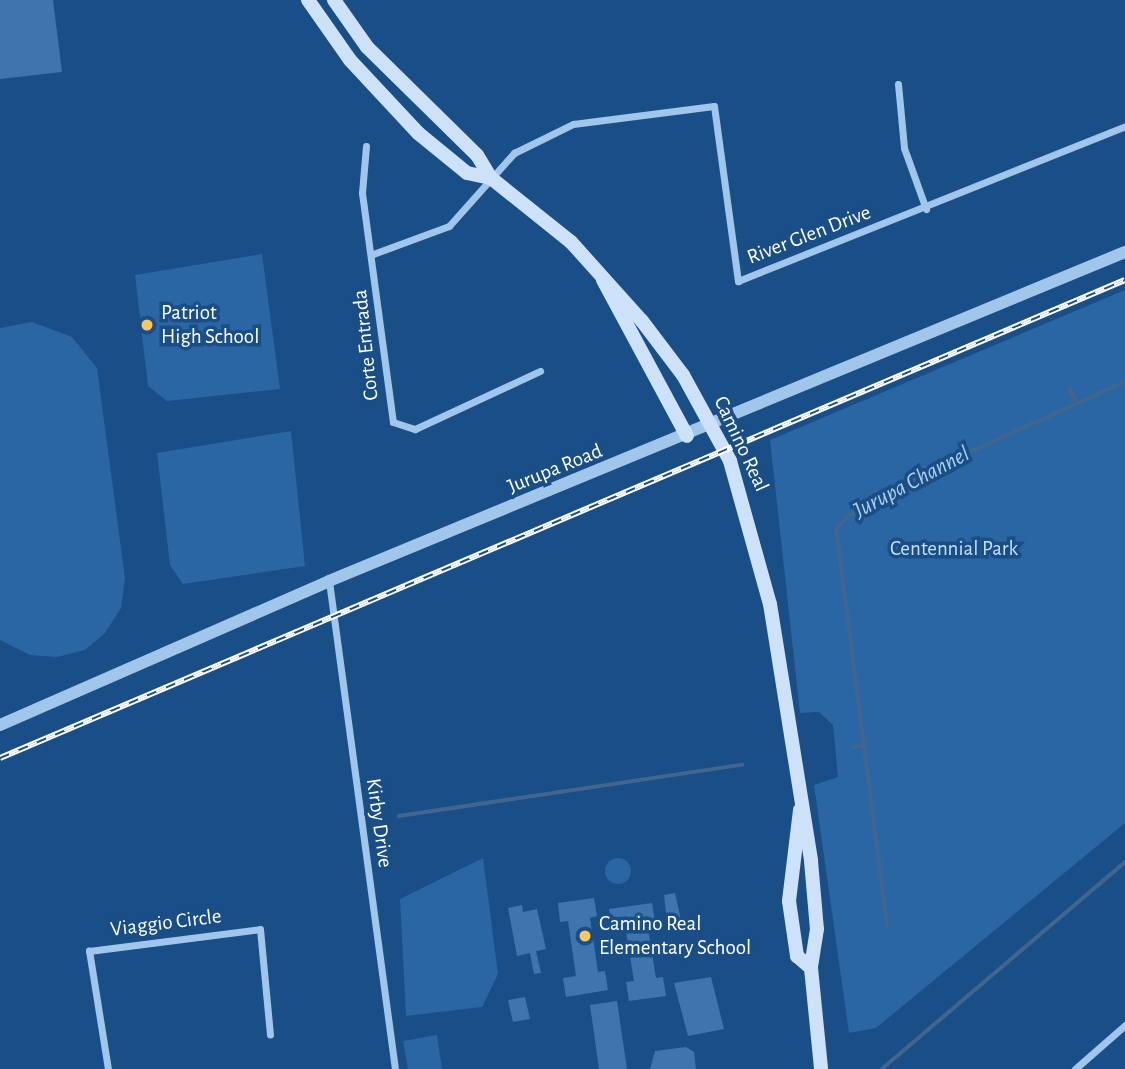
<!DOCTYPE html>
<html>
<head>
<meta charset="utf-8">
<style>
  body { margin:0 }
  #map { position:relative; width:1125px; height:1069px; overflow:hidden; background:#1a4e86; font-family:"Alegreya Sans",sans-serif }
  div>[style] { position:absolute }
  .green>* { inset:0; background:#2a66a3 }
  .round { border-radius:50% }
  .stream>* { height:3.5px; margin:-1.75px; padding:0 1.75px; transform-origin:1.75px; border-radius:1.75px; background:#40668f }
  .building>* { inset:0; background:#3e75ad }
  .minor>* { height:7px; margin:-3.5px; padding:0 3.5px; transform-origin:3.5px; border-radius:3.5px; background:#a1c6ec }
  .tertiary>* { height:12px; margin:-6px; padding:0 6px; transform-origin:6px; border-radius:6px; background:#a1c6ec }
  .secondary>* { height:14px; margin:-7px; padding:0 7px; transform-origin:7px; border-radius:7px; background:#cde2f9 }
  .rail>* { height:6px; margin-top:-3px; transform-origin:0; background:repeating-linear-gradient(90deg,#1a4e86 0 10px,#fff 0 20px); box-sizing:border-box; border-block:2px solid #fff }
  .dots>* { width:19px; height:19px; translate:-50% -50%; box-sizing:border-box; border:4px solid #1a4e86; border-radius:50% }
  span { translate:-50% -50%; white-space:nowrap; text-align:center; line-height:1.15; -webkit-text-stroke:7px #1a4e86; paint-order:stroke }
  .street-label { font-size:21px; color:#fff }
  .poi-label { font-size:21px; color:#fff }
  .left { translate:0 -50%; text-align:left }
  .park-label { font-size:21px; color:#c6dff9 }
  .water-label { font-size:23px; color:#acd0f3; font-style:italic }
</style>
</head>
<body>
<div id="map">
  <div class="green">
    <i style="clip-path:polygon(262px 254px,280px 389px,167px 401px,148px 386px,135px 275px)"></i>
    <i style="clip-path:polygon(1125px 290px,1125px 823px,876px 1028px,849px 1033px,814px 785px,838px 777px,833px 725px,819px 712px,800px 713px,770px 440px)"></i>
    <i style="clip-path:polygon(32px 322px,72px 337px,97px 368px,125px 578px,121px 608px,105px 633px,85px 650px,57px 657px,30px 655px,0 640px,0 328px)"></i>
    <i style="clip-path:polygon(291px 431px,305px 566px,183px 584px,170px 565px,157px 453px)"></i>
    <i class="round" style="left:605px;top:858px;width:26px;height:26px"></i>
    <i style="clip-path:polygon(483px 858px,498px 974px,482px 1007px,406px 1016px,400px 899px)"></i>
    <i style="clip-path:polygon(437px 1035px,442px 1069px,408px 1069px,403px 1041px)"></i>
  </div>
  <div class="stream">
    <i style="left:1070px;top:388px;width:17px;rotate:66deg"></i>
    <i style="left:854px;top:747px;width:10px;rotate:-11deg"></i>
    <i style="left:399px;top:816px;width:347px;rotate:-8.5deg"></i>
    <i style="left:887px;top:926px;width:400px;rotate:-97.3deg"></i>
    <i style="left:836px;top:529px;width:18px;rotate:-47deg"></i>
    <i style="left:848px;top:516px;width:84px;rotate:-29.9deg"></i>
    <i style="left:921px;top:474px;width:224px;rotate:-24.3deg"></i>
    <i style="left:882px;top:1069px;width:319px;rotate:-40.4deg"></i>
  </div>
  <div class="building">
    <i style="clip-path:polygon(0 0,53px 0,62px 72px,0 79px)"></i>
    <i style="clip-path:polygon(675px 893px,681px 920px,667px 922px,664px 895px)"></i>
    <i style="clip-path:polygon(594px 898px,597px 916px,590px 918px,598px 972px,605px 971px,608px 990px,566px 997px,563px 978px,576px 976px,568px 921px,560px 922px,558px 903px)"></i>
    <i style="clip-path:polygon(652px 903px,655px 921px,647px 922px,656px 978px,663px 977px,666px 996px,629px 1001px,626px 982px,634px 981px,625px 925px,612px 927px,609px 909px)"></i>
    <i style="clip-path:polygon(522px 905px,523px 912px,537px 909px,546px 949px,536px 951px,541px 973px,534px 974px,530px 953px,517px 956px,508px 908px)"></i>
    <i style="clip-path:polygon(711px 977px,724px 1029px,688px 1036px,674px 983px)"></i>
    <i style="clip-path:polygon(525px 997px,530px 1019px,513px 1022px,508px 1000px)"></i>
    <i style="clip-path:polygon(617px 1001px,627px 1069px,599px 1069px,590px 1005px)"></i>
    <i style="clip-path:polygon(686px 1047px,694px 1052px,696px 1069px,650px 1069px,655px 1051px)"></i>
  </div>
  <div class="minor">
    <i style="left:898px;top:84px;width:64px;rotate:84.6deg"></i>
    <i style="left:904px;top:148px;width:65px;rotate:70.2deg"></i>
    <i style="left:366px;top:146px;width:47px;rotate:94.9deg"></i>
    <i style="left:362px;top:193px;width:231px;rotate:82.3deg"></i>
    <i style="left:393px;top:422px;width:23px;rotate:18deg"></i>
    <i style="left:415px;top:429px;width:138px;rotate:-24.9deg"></i>
    <i style="left:373px;top:254px;width:81px;rotate:-20.2deg"></i>
    <i style="left:449px;top:226px;width:98px;rotate:-48.3deg"></i>
    <i style="left:514px;top:153px;width:66px;rotate:-26.2deg"></i>
    <i style="left:573px;top:124px;width:142px;rotate:-7.3deg"></i>
    <i style="left:714px;top:106px;width:177px;rotate:82.2deg"></i>
    <i style="left:738px;top:281px;width:417px;rotate:-21.8deg"></i>
    <i style="left:329px;top:581px;width:492px;rotate:82.3deg"></i>
    <i style="left:108px;top:1069px;width:120px;rotate:-99.1deg"></i>
    <i style="left:89px;top:951px;width:172px;rotate:-7.3deg"></i>
    <i style="left:260px;top:929px;width:106px;rotate:84.6deg"></i>
    <i style="left:1075px;top:1069px;width:67px;rotate:-41.3deg"></i>
  </div>
  <div class="tertiary">
    <i style="left:0;top:725px;width:359px;rotate:-23.6deg"></i>
    <i style="left:329px;top:581px;width:861px;rotate:-22.46deg"></i>
  </div>
  <div class="secondary">
    <i style="left:308px;top:0;width:73px;rotate:55deg"></i>
    <i style="left:350px;top:60px;width:100px;rotate:47deg"></i>
    <i style="left:418px;top:133px;width:63px;rotate:39.2deg"></i>
    <i style="left:467px;top:173px;width:25px;rotate:12deg"></i>
    <i style="left:334px;top:0;width:57px;rotate:54.9deg"></i>
    <i style="left:367px;top:47px;width:154px;rotate:44.5deg"></i>
    <i style="left:477px;top:155px;width:27px;rotate:59deg"></i>
    <i style="left:491px;top:178px;width:102px;rotate:38.7deg"></i>
    <i style="left:571px;top:242px;width:106px;rotate:48.1deg"></i>
    <i style="left:642px;top:321px;width:68px;rotate:52.8deg"></i>
    <i style="left:683px;top:375px;width:98px;rotate:61.3deg"></i>
    <i style="left:730px;top:461px;width:148px;rotate:74.4deg"></i>
    <i style="left:770px;top:604px;width:260px;rotate:80.9deg"></i>
    <i style="left:811px;top:861px;width:68px;rotate:85deg"></i>
    <i style="left:817px;top:929px;width:39px;rotate:99deg"></i>
    <i style="left:811px;top:968px;width:101px;rotate:84.3deg"></i>
    <i style="left:603px;top:280px;width:177px;rotate:61.7deg"></i>
    <i style="left:800px;top:810px;width:92px;rotate:96.9deg"></i>
    <i style="left:789px;top:901px;width:56px;rotate:81.7deg"></i>
    <i style="left:797px;top:956px;width:18px;rotate:41deg"></i>
  </div>
  <div class="rail">
    <i style="left:0;top:758px;width:1222px;rotate:-23.02deg"></i>
  </div>
  <div class="dots">
    <i style="left:147px;top:325px;background:#fec75d"></i>
    <i style="left:585px;top:936px;background:#fec75d"></i>
  </div>
  <div class="street-label">
    <span style="left:809px;top:235px;rotate:-21deg">River Glen Drive</span>
    <span style="left:366px;top:345px;rotate:-96deg">Corte Entrada</span>
    <span style="left:741px;top:444px;rotate:65deg">Camino Real</span>
    <span style="left:555px;top:469px;rotate:-22deg">Jurupa Road</span>
    <span style="left:379px;top:823px;rotate:82deg">Kirby Drive</span>
    <span style="left:166px;top:923px;rotate:-7deg">Viaggio Circle</span>
  </div>
  <div class="poi-label">
    <span class="left" style="left:161px;top:325px">Patriot<br>High School</span>
    <span class="left" style="left:599px;top:936px">Camino Real<br>Elementary School</span>
  </div>
  <div class="park-label">
    <span style="left:954px;top:549px">Centennial Park</span>
  </div>
  <div class="water-label">
    <span style="left:912px;top:483px;rotate:-28deg">Jurupa Channel</span>
  </div>
</div>
</body>
</html>
